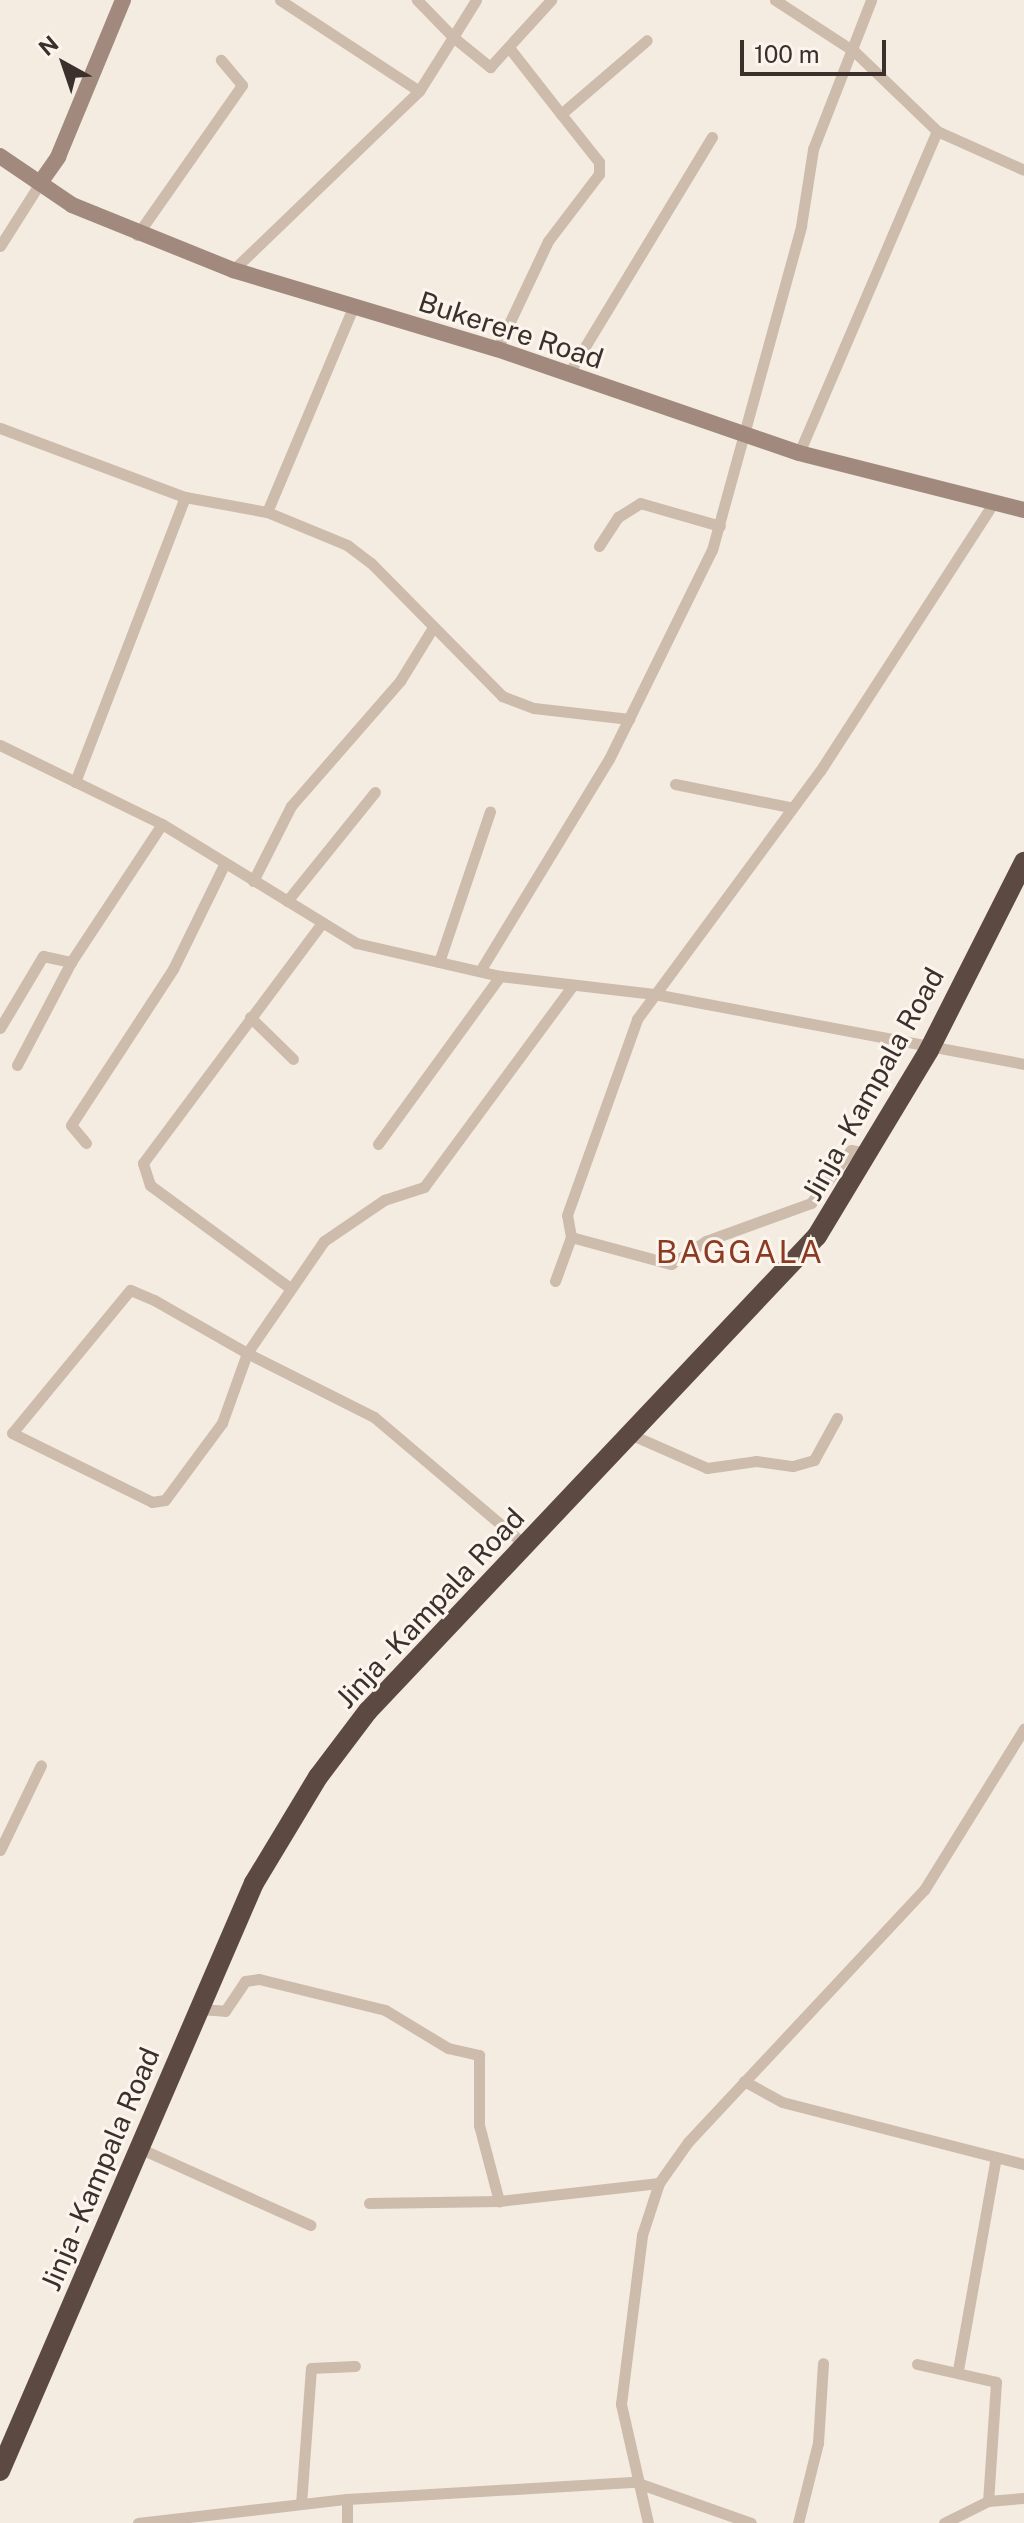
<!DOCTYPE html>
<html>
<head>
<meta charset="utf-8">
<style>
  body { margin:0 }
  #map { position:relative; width:1024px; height:2523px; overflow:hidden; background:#f4ebe1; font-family:"Public Sans",sans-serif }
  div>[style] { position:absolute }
  .street>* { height:11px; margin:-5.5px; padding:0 5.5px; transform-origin:5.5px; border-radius:5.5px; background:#cdbbac }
  .secondary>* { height:16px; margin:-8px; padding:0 8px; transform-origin:8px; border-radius:8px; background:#a18a7d }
  .highway>* { height:20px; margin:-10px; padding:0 10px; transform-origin:10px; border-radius:10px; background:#5c4a42 }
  span { translate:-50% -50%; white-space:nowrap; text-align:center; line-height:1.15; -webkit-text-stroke:6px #fbf5ee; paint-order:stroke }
  .street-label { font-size:28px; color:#3b302b }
  .quarter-label { font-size:32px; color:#8c3b22; letter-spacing:2px }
  .north { position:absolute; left:24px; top:24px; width:80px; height:80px; -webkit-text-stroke:6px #fbf5ee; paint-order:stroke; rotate:320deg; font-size:22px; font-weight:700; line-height:32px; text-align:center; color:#3b302b }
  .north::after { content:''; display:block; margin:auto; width:28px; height:36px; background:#3b302b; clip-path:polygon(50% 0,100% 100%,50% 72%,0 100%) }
  .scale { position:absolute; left:740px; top:40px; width:146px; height:36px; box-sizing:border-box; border:4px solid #3b302b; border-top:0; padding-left:10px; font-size:24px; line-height:28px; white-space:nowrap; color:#3b302b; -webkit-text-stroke:6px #fbf5ee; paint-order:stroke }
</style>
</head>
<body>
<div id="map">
  <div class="street">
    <i style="left:280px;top:0;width:166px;rotate:33.2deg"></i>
    <i style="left:476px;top:0;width:44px;rotate:121.9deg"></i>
    <i style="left:453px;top:37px;width:48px;rotate:39deg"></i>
    <i style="left:490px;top:67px;width:91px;rotate:-47.7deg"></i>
    <i style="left:775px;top:0;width:95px;rotate:33deg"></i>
    <i style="left:855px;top:52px;width:114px;rotate:43.9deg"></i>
    <i style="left:937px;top:131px;width:350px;rotate:113.2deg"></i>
    <i style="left:510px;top:49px;width:83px;rotate:51.9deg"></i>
    <i style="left:937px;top:131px;width:95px;rotate:24.1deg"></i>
    <i style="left:137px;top:235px;width:183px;rotate:-55deg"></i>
    <i style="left:242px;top:85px;width:33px;rotate:-130deg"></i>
    <i style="left:0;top:246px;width:75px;rotate:-57.6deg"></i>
    <i style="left:233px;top:270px;width:258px;rotate:-43.9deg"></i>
    <i style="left:419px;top:91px;width:64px;rotate:-57.8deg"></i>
    <i style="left:453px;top:37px;width:52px;rotate:-134.2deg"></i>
    <i style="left:497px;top:349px;width:119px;rotate:-64.7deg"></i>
    <i style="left:548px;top:241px;width:84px;rotate:-52.7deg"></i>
    <i style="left:599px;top:174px;width:12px;rotate:-90deg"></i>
    <i style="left:599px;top:162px;width:61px;rotate:-128.4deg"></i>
    <i style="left:561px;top:114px;width:113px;rotate:-40.7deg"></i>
    <i style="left:569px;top:373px;width:276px;rotate:-58.8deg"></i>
    <i style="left:0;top:428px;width:197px;rotate:20.5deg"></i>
    <i style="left:185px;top:497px;width:83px;rotate:10.4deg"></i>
    <i style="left:267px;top:512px;width:222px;rotate:-67.2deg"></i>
    <i style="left:267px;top:512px;width:87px;rotate:22.4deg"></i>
    <i style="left:347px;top:545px;width:30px;rotate:37deg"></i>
    <i style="left:371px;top:563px;width:187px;rotate:45.4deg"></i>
    <i style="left:502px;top:696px;width:34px;rotate:21deg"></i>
    <i style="left:534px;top:708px;width:96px;rotate:6.6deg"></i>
    <i style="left:599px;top:546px;width:35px;rotate:-57deg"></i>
    <i style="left:618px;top:517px;width:26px;rotate:-32deg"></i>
    <i style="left:640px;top:503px;width:83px;rotate:16deg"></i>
    <i style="left:0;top:745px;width:180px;rotate:26deg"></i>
    <i style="left:162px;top:824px;width:228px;rotate:31.5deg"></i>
    <i style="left:356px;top:943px;width:148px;rotate:12.9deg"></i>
    <i style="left:500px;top:976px;width:155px;rotate:6.7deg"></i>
    <i style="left:654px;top:994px;width:377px;rotate:10.7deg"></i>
    <i style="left:75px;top:782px;width:305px;rotate:-68.9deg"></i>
    <i style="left:675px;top:784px;width:116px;rotate:11.4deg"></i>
    <i style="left:253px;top:881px;width:84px;rotate:-63.1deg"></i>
    <i style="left:291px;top:806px;width:166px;rotate:-48.9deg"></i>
    <i style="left:400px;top:681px;width:61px;rotate:-58.4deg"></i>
    <i style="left:287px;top:901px;width:140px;rotate:-51.1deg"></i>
    <i style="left:439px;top:962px;width:159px;rotate:-71.3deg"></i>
    <i style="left:480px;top:971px;width:248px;rotate:-58.7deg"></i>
    <i style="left:609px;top:759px;width:233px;rotate:-63.8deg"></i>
    <i style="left:712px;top:550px;width:336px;rotate:-74.6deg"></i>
    <i style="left:801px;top:226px;width:78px;rotate:-81.1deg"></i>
    <i style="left:813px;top:149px;width:160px;rotate:-68.7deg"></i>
    <i style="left:250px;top:1017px;width:60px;rotate:44.3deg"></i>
    <i style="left:0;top:1028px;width:84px;rotate:-59.2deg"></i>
    <i style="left:43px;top:956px;width:29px;rotate:12deg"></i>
    <i style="left:17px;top:1065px;width:116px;rotate:-62.3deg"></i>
    <i style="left:71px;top:962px;width:165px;rotate:-56.6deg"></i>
    <i style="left:86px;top:1143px;width:23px;rotate:-130deg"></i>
    <i style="left:71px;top:1125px;width:186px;rotate:-56.8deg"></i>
    <i style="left:173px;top:969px;width:118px;rotate:-63.9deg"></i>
    <i style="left:378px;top:1144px;width:208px;rotate:-54deg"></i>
    <i style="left:571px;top:1237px;width:104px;rotate:15.1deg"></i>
    <i style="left:671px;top:1264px;width:42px;rotate:-33.3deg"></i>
    <i style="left:706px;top:1241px;width:112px;rotate:-19.9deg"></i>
    <i style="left:811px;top:1203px;width:66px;rotate:-53deg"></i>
    <i style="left:851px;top:1150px;width:19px;rotate:12deg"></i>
    <i style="left:555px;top:1281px;width:47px;rotate:-70deg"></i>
    <i style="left:571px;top:1237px;width:22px;rotate:-100deg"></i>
    <i style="left:567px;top:1215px;width:208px;rotate:-70.3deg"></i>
    <i style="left:637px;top:1019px;width:308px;rotate:-53.6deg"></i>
    <i style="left:820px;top:771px;width:320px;rotate:-57.1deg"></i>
    <i style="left:290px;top:1288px;width:174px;rotate:-143.7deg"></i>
    <i style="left:150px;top:1185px;width:23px;rotate:-108deg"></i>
    <i style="left:143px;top:1163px;width:299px;rotate:-53.3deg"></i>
    <i style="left:632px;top:1435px;width:82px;rotate:23.7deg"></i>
    <i style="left:707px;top:1468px;width:49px;rotate:-8.1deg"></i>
    <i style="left:756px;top:1461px;width:37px;rotate:8deg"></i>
    <i style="left:793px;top:1466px;width:22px;rotate:-16deg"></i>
    <i style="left:814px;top:1460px;width:48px;rotate:-61.3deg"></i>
    <i style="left:525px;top:1545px;width:198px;rotate:-139.7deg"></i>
    <i style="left:374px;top:1417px;width:142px;rotate:-153.3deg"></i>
    <i style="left:247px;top:1353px;width:107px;rotate:-150.3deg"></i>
    <i style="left:154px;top:1300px;width:26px;rotate:-157deg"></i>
    <i style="left:130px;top:1290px;width:185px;rotate:129.5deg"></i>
    <i style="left:12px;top:1433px;width:156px;rotate:26.2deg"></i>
    <i style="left:152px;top:1502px;width:13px;rotate:-9deg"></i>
    <i style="left:165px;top:1500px;width:96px;rotate:-53.5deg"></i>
    <i style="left:222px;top:1423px;width:74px;rotate:-70.3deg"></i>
    <i style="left:247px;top:1353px;width:136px;rotate:-55.5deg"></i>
    <i style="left:324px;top:1241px;width:73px;rotate:-34.3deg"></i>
    <i style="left:384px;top:1200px;width:42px;rotate:-18deg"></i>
    <i style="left:424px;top:1187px;width:251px;rotate:-53.6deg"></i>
    <i style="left:0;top:1850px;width:94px;rotate:-64.2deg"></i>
    <i style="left:199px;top:2009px;width:26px;rotate:4deg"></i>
    <i style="left:225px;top:2011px;width:36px;rotate:-56deg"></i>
    <i style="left:245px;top:1981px;width:14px;rotate:-8deg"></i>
    <i style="left:259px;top:1979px;width:130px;rotate:13.8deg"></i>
    <i style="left:385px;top:2010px;width:74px;rotate:31.1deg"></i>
    <i style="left:448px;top:2048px;width:32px;rotate:13deg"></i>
    <i style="left:479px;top:2055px;width:70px;rotate:90deg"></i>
    <i style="left:479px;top:2125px;width:79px;rotate:75.3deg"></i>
    <i style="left:744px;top:2081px;width:43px;rotate:28.9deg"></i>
    <i style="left:782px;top:2102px;width:250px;rotate:14.4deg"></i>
    <i style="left:139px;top:2148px;width:188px;rotate:24.2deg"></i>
    <i style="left:369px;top:2203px;width:130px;rotate:-0.9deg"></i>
    <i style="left:499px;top:2201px;width:161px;rotate:-6.4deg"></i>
    <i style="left:917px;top:2364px;width:81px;rotate:12.8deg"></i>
    <i style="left:996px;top:2382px;width:119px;rotate:93.8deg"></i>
    <i style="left:958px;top:2370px;width:216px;rotate:-79.9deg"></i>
    <i style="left:347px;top:2499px;width:24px;rotate:90deg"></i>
    <i style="left:301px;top:2504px;width:136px;rotate:-85.8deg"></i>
    <i style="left:311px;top:2368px;width:44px;rotate:-2.6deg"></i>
    <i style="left:138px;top:2523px;width:210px;rotate:-6.6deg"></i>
    <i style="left:347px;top:2499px;width:289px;rotate:-3.4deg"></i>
    <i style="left:635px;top:2482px;width:123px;rotate:19.5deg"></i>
    <i style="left:648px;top:2523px;width:122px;rotate:-102.8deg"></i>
    <i style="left:621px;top:2404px;width:170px;rotate:-82.9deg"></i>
    <i style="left:642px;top:2235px;width:55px;rotate:-71.9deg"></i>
    <i style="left:659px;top:2183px;width:50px;rotate:-54.7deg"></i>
    <i style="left:688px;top:2142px;width:345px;rotate:-46.9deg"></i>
    <i style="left:924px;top:1890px;width:190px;rotate:-58.2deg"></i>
    <i style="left:798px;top:2523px;width:82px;rotate:-76deg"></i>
    <i style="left:818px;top:2443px;width:80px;rotate:-86.4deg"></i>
    <i style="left:944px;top:2523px;width:49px;rotate:-26.6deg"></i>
    <i style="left:988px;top:2501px;width:36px;rotate:-5deg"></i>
  </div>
  <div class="secondary">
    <i style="left:0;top:156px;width:87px;rotate:34.2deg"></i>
    <i style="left:72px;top:205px;width:174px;rotate:22deg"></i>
    <i style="left:233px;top:270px;width:276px;rotate:16.7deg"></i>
    <i style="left:497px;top:349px;width:319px;rotate:19deg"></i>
    <i style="left:799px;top:453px;width:232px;rotate:14.2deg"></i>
    <i style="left:40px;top:183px;width:32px;rotate:-55deg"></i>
    <i style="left:58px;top:157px;width:170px;rotate:-67.5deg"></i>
  </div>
  <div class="highway">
    <i style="left:0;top:2471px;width:641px;rotate:-66.64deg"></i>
    <i style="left:254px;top:1883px;width:124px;rotate:-58.9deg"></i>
    <i style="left:318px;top:1777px;width:83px;rotate:-52.9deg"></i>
    <i style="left:368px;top:1711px;width:654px;rotate:-46.61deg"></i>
    <i style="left:817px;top:1236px;width:217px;rotate:-58.9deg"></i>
    <i style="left:929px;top:1050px;width:211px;rotate:-63.2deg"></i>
  </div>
  <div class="street-label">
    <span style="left:511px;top:330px;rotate:18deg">Bukerere Road</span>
    <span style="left:873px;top:1084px;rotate:-61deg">Jinja - Kampala Road</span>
    <span style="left:430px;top:1608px;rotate:-47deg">Jinja - Kampala Road</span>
    <span style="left:100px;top:2169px;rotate:-67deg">Jinja - Kampala Road</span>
  </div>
  <div class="quarter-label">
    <span style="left:740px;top:1252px">BAGGALA</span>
  </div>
  <div class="north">N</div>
  <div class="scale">100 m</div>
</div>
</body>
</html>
